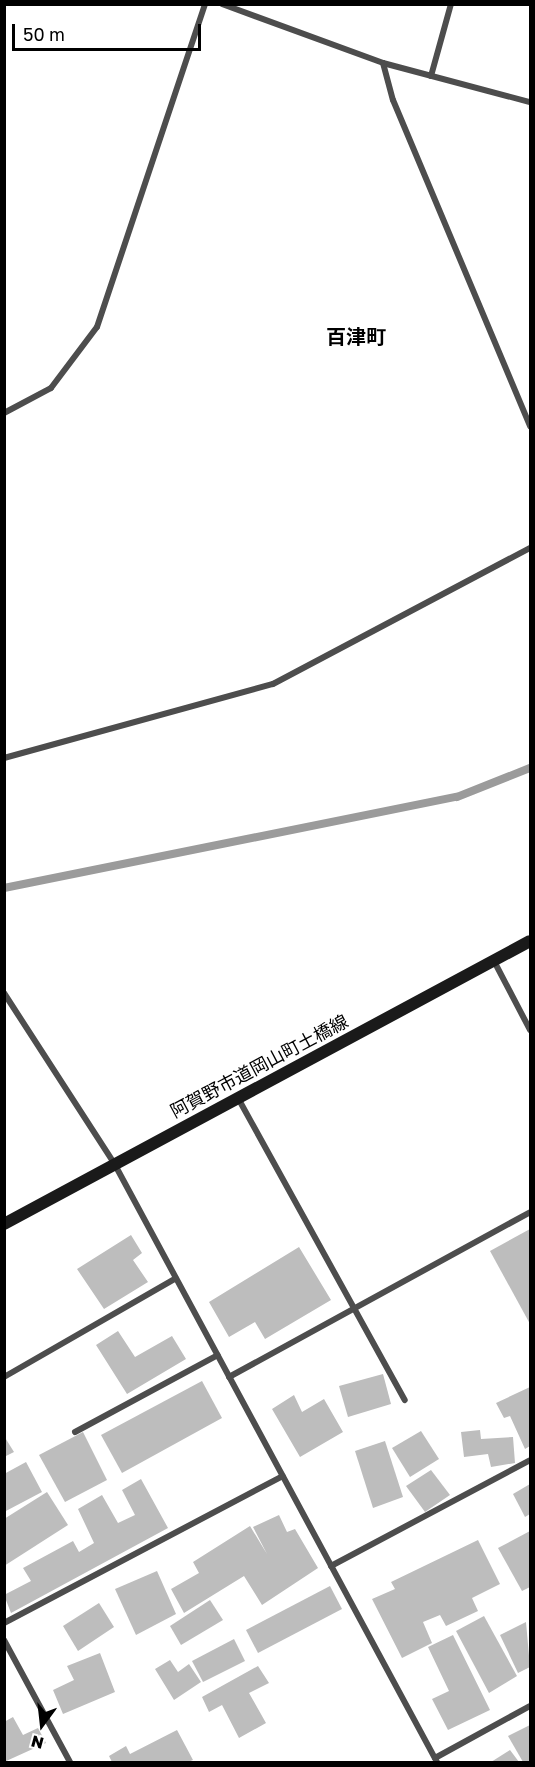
<!DOCTYPE html>
<html>
<head>
<meta charset="utf-8">
<style>
  body { margin:0 }
  #map { position:relative; width:535px; height:1767px; overflow:hidden; background:#fff; font-family:"Golos Text","Noto Sans JP",sans-serif }
  div>[style] { position:absolute }
  .stream>* { height:8px; margin:-4px; padding:0 4px; transform-origin:4px; border-radius:4px; background:#9b9b9b }
  .building>* { inset:0; background:#bdbdbd }
  .street>* { height:6px; margin:-3px; padding:0 3px; transform-origin:3px; border-radius:3px; background:#4d4d4d }
  .secondary>* { height:12px; margin:-6px; padding:0 6px; transform-origin:6px; border-radius:6px; background:#1a1a1a }
  span { translate:-50% -50%; white-space:nowrap; text-align:center; line-height:1.15; -webkit-text-stroke:5px #fff; paint-order:stroke }
  .street-label { font-size:18px; color:#000 }
  .neighbourhood-label { font-size:20px; color:#000; font-weight:700 }
  .frame { position:absolute; inset:0; border:6px solid #000; pointer-events:none }
  .north { position:absolute; left:12px; top:1695px; width:60px; height:60px; -webkit-text-stroke:4px #fff; paint-order:stroke; rotate:195deg; font-size:16px; font-weight:700; line-height:24px; text-align:center; color:#000 }
  .north::after { content:''; display:block; margin:auto; width:21px; height:27px; background:#000; clip-path:polygon(50% 0,100% 100%,50% 72%,0 100%) }
  .scale { position:absolute; left:12px; top:24px; width:189px; height:27px; box-sizing:border-box; border:3px solid #000; border-top:0; padding-left:8px; font-size:18px; line-height:21px; white-space:nowrap; color:#000; -webkit-text-stroke:4px #fff; paint-order:stroke }
</style>
</head>
<body>
<div id="map">
  <div class="stream">
    <i style="left:4px;top:888px;width:462px;rotate:-11.4deg"></i>
    <i style="left:457px;top:797px;width:79px;rotate:-21.7deg"></i>
  </div>
  <div class="building">
    <i style="clip-path:polygon(530px 1229px,530px 1324px,490px 1251px)"></i>
    <i style="clip-path:polygon(131px 1235px,142px 1253px,133px 1260px,148px 1282px,104px 1309px,77px 1269px)"></i>
    <i style="clip-path:polygon(299px 1247px,331px 1300px,265px 1339px,255px 1322px,229px 1337px,209px 1302px)"></i>
    <i style="clip-path:polygon(118px 1331px,135px 1357px,172px 1336px,186px 1359px,127px 1394px,96px 1345px)"></i>
    <i style="clip-path:polygon(383px 1374px,391px 1404px,348px 1417px,339px 1386px)"></i>
    <i style="clip-path:polygon(202px 1381px,222px 1418px,122px 1473px,101px 1435px)"></i>
    <i style="clip-path:polygon(530px 1387px,530px 1446px,525px 1449px,510px 1416px,504px 1418px,496px 1403px)"></i>
    <i style="clip-path:polygon(294px 1395px,302px 1412px,324px 1399px,343px 1432px,300px 1457px,272px 1409px)"></i>
    <i style="clip-path:polygon(480px 1430px,481px 1439px,513px 1437px,515px 1463px,491px 1467px,488px 1454px,464px 1457px,461px 1432px)"></i>
    <i style="clip-path:polygon(421px 1431px,439px 1459px,410px 1477px,392px 1448px)"></i>
    <i style="clip-path:polygon(83px 1432px,107px 1480px,65px 1502px,39px 1455px)"></i>
    <i style="clip-path:polygon(4px 1436px,14px 1452px,4px 1457px)"></i>
    <i style="clip-path:polygon(385px 1441px,403px 1497px,373px 1508px,355px 1451px)"></i>
    <i style="clip-path:polygon(26px 1462px,42px 1492px,4px 1512px,4px 1474px)"></i>
    <i style="clip-path:polygon(431px 1470px,450px 1495px,425px 1512px,406px 1486px)"></i>
    <i style="clip-path:polygon(141px 1479px,168px 1528px,11px 1613px,4px 1595px,31px 1581px,23px 1568px,73px 1541px,79px 1552px,94px 1543px,78px 1509px,102px 1495px,118px 1523px,135px 1515px,122px 1490px)"></i>
    <i style="clip-path:polygon(530px 1484px,530px 1514px,525px 1517px,513px 1494px)"></i>
    <i style="clip-path:polygon(47px 1492px,68px 1525px,4px 1566px,4px 1519px)"></i>
    <i style="clip-path:polygon(279px 1515px,287px 1532px,295px 1529px,318px 1568px,262px 1605px,244px 1576px,184px 1613px,171px 1589px,199px 1573px,193px 1562px,250px 1526px,267px 1554px,253px 1527px)"></i>
    <i style="clip-path:polygon(530px 1531px,530px 1587px,522px 1591px,498px 1548px)"></i>
    <i style="clip-path:polygon(478px 1540px,500px 1584px,472px 1598px,478px 1611px,446px 1626px,440px 1615px,423px 1622px,432px 1643px,402px 1658px,372px 1599px,395px 1589px,391px 1582px)"></i>
    <i style="clip-path:polygon(157px 1571px,176px 1614px,136px 1635px,115px 1589px)"></i>
    <i style="clip-path:polygon(330px 1586px,342px 1609px,258px 1653px,246px 1630px)"></i>
    <i style="clip-path:polygon(210px 1600px,223px 1620px,181px 1645px,170px 1626px)"></i>
    <i style="clip-path:polygon(99px 1603px,114px 1627px,78px 1651px,63px 1626px)"></i>
    <i style="clip-path:polygon(484px 1616px,517px 1676px,489px 1693px,456px 1631px)"></i>
    <i style="clip-path:polygon(526px 1622px,530px 1667px,518px 1673px,500px 1635px)"></i>
    <i style="clip-path:polygon(453px 1635px,490px 1710px,448px 1730px,432px 1699px,449px 1691px,428px 1647px)"></i>
    <i style="clip-path:polygon(234px 1639px,245px 1661px,203px 1682px,192px 1661px)"></i>
    <i style="clip-path:polygon(100px 1653px,115px 1692px,63px 1714px,53px 1690px,74px 1680px,67px 1666px)"></i>
    <i style="clip-path:polygon(170px 1660px,178px 1672px,189px 1664px,201px 1682px,174px 1700px,155px 1669px)"></i>
    <i style="clip-path:polygon(258px 1666px,269px 1683px,249px 1693px,266px 1723px,239px 1738px,222px 1705px,209px 1712px,202px 1697px)"></i>
    <i style="clip-path:polygon(13px 1717px,23px 1735px,38px 1728px,46px 1743px,4px 1762px,4px 1722px)"></i>
    <i style="clip-path:polygon(530px 1725px,530px 1762px,523px 1762px,508px 1736px)"></i>
    <i style="clip-path:polygon(177px 1730px,193px 1760px,188px 1762px,112px 1762px,109px 1756px,126px 1746px,130px 1754px)"></i>
    <i style="clip-path:polygon(510px 1750px,519px 1762px,491px 1762px)"></i>
  </div>
  <div class="street">
    <i style="left:222px;top:4px;width:171px;rotate:20.1deg"></i>
    <i style="left:383px;top:63px;width:152px;rotate:14.9deg"></i>
    <i style="left:383px;top:63px;width:38px;rotate:75deg"></i>
    <i style="left:393px;top:100px;width:354px;rotate:67.2deg"></i>
    <i style="left:431px;top:76px;width:75px;rotate:-74.5deg"></i>
    <i style="left:4px;top:413px;width:53px;rotate:-28deg"></i>
    <i style="left:51px;top:388px;width:76px;rotate:-53deg"></i>
    <i style="left:97px;top:327px;width:341px;rotate:-71.5deg"></i>
    <i style="left:4px;top:758px;width:279px;rotate:-15.4deg"></i>
    <i style="left:273px;top:684px;width:291px;rotate:-27.9deg"></i>
    <i style="left:494px;top:961px;width:78px;rotate:62.4deg"></i>
    <i style="left:4px;top:993px;width:202px;rotate:57.1deg"></i>
    <i style="left:114px;top:1163px;width:681px;rotate:61.67deg"></i>
    <i style="left:238px;top:1098px;width:345px;rotate:61.1deg"></i>
    <i style="left:4px;top:1377px;width:198px;rotate:-29.9deg"></i>
    <i style="left:229px;top:1377px;width:343px;rotate:-28.7deg"></i>
    <i style="left:75px;top:1432px;width:162px;rotate:-28.3deg"></i>
    <i style="left:331px;top:1566px;width:225px;rotate:-28deg"></i>
    <i style="left:4px;top:1623px;width:315px;rotate:-27.8deg"></i>
    <i style="left:4px;top:1640px;width:139px;rotate:61.6deg"></i>
    <i style="left:435px;top:1758px;width:108px;rotate:-28.7deg"></i>
  </div>
  <div class="secondary">
    <i style="left:4px;top:1224px;width:597px;rotate:-28.28deg"></i>
  </div>
  <div class="street-label">
    <span style="left:259px;top:1066px;rotate:-28deg">阿賀野市道岡山町土橋線</span>
  </div>
  <div class="neighbourhood-label">
    <span style="left:356px;top:336px">百津町</span>
  </div>
  <div class="frame"></div>
  <div class="north">N</div>
  <div class="scale">50 m</div>
</div>
</body>
</html>
